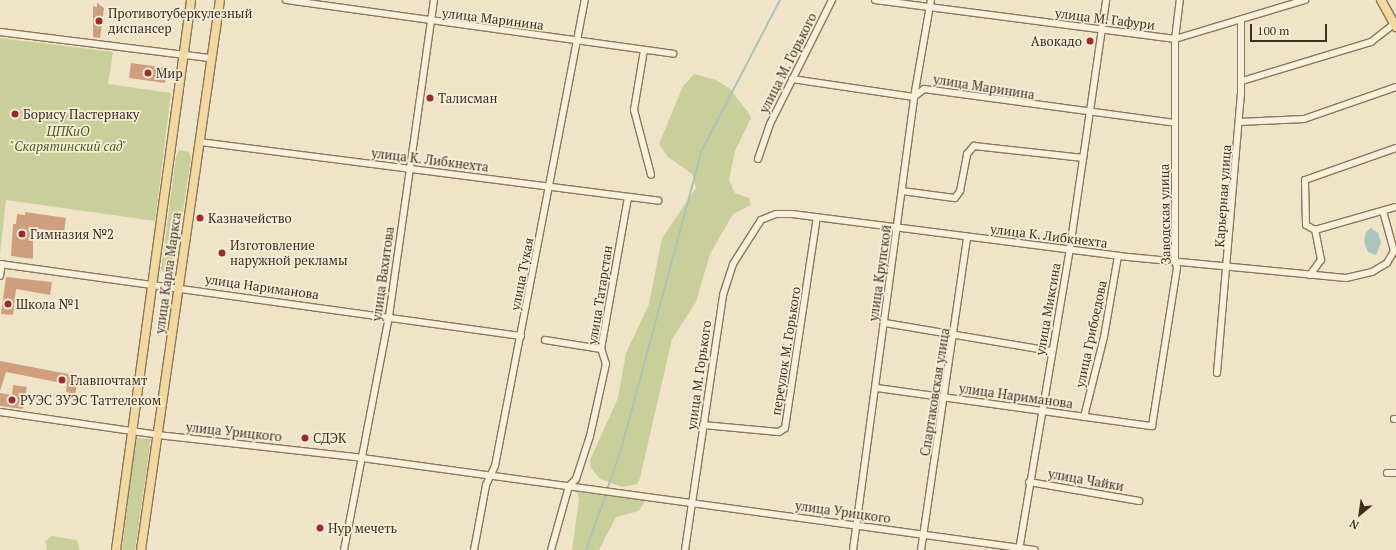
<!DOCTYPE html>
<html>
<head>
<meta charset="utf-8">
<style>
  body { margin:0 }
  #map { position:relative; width:1396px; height:550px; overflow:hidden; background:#f0e4c8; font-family:"PT Serif",serif }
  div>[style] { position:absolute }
  .green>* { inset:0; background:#c9cf9b }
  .water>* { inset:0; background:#a9c4bc }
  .stream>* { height:1.5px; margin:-0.75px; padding:0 0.75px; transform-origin:0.75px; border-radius:0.75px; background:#a9c4bc }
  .building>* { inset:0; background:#cf9f7d }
  .roads { filter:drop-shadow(1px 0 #8d765c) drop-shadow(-1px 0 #8d765c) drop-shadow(0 1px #8d765c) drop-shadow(0 -1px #8d765c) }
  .minor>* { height:6px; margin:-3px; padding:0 3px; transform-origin:3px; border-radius:3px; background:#faf1dc }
  .major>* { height:8px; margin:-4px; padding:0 4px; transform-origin:4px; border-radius:4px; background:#f3d9a0 }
  .dots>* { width:11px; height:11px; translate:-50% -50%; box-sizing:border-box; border:2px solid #f7eed8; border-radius:50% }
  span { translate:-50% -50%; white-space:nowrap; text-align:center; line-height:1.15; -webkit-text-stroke:3.5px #f7eed8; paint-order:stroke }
  .poi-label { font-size:13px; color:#3d2e20 }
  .left { translate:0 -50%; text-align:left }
  .right { translate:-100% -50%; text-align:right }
  .street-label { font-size:13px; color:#3d2e20 }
  .park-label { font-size:13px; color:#4d5a26; font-style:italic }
  .north { position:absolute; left:1340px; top:494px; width:40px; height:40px; -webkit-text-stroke:3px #f7eed8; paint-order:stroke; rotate:209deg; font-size:11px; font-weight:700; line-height:16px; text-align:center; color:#3d2e20 }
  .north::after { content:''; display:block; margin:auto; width:14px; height:18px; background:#3d2e20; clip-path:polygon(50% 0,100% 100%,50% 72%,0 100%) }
  .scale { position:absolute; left:1250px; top:24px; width:77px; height:18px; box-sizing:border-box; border:2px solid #3d2e20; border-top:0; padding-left:5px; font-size:12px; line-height:14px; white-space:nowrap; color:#3d2e20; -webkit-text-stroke:3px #f7eed8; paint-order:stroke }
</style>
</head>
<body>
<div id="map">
  <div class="green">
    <i style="clip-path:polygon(0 38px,113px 52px,108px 84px,171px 93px,155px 221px,6px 200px,0 254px)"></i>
    <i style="clip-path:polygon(694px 74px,716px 80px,729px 88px,748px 112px,751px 118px,735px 151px,729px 180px,735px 193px,749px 198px,751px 205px,733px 214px,710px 254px,696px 302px,672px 339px,640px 478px,637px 484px,622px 487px,600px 479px,591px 468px,590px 460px,618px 398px,626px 353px,649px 304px,662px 238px,696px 188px,692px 174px,668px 157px,659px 144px,683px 86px)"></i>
    <i style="clip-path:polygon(179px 150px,189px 152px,191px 159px,174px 267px,167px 275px,161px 270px,176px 157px)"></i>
    <i style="clip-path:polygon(136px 438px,151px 439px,135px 550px,122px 550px)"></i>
    <i style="clip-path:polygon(577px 492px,645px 501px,639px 511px,616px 517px,599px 550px,572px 550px,579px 500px)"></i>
    <i style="clip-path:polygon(51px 536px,77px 540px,80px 550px,47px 550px,45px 542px)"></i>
  </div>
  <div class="water">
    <i style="clip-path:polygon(1371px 228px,1378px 233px,1381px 243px,1376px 255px,1368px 252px,1364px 241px,1366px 232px)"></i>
  </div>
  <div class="stream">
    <i style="left:607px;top:490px;width:42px;rotate:-70.7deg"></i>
    <i style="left:621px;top:450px;width:311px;rotate:-74.9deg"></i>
    <i style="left:702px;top:150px;width:169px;rotate:-62.5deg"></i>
    <i style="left:586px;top:550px;width:59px;rotate:-70.3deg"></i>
  </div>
  <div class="building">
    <i style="clip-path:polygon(97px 3px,104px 8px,100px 38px,93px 37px,93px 6px,97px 7px)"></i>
    <i style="clip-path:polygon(131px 63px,167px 68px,165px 83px,129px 78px)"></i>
    <i style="clip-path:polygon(25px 212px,66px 218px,63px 240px,48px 238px,49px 230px,33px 228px,33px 259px,11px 256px,13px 224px,16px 224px,17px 214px,25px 215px)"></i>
    <i style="clip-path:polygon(6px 277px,52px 282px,50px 295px,16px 289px,13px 315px,1px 314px)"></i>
    <i style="clip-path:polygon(0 361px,79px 376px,75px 394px,66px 392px,67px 384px,6px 372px,0 391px)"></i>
    <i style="clip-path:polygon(13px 385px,27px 387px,23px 409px,0 406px,0 393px,12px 395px)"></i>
  </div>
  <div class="roads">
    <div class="minor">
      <i style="left:286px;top:0;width:391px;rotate:7.9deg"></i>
      <i style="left:875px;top:0;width:303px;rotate:7.4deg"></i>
      <i style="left:1175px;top:39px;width:136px;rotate:-16.7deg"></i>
      <i style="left:0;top:32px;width:212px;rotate:7.1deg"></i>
      <i style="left:644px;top:50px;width:61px;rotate:99.5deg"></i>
      <i style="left:634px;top:110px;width:67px;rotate:75.3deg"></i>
      <i style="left:792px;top:79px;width:123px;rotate:8.4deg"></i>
      <i style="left:914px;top:97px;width:13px;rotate:-39deg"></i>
      <i style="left:924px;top:89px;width:253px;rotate:7.7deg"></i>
      <i style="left:1242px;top:81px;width:135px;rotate:-16.8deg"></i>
      <i style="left:1371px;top:42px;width:29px;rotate:-38deg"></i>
      <i style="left:1239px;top:122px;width:65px;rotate:-2.6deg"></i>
      <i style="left:1304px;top:119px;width:97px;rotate:-19.2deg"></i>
      <i style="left:200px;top:142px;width:462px;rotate:7.3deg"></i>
      <i style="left:758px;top:159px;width:37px;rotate:-71deg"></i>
      <i style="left:770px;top:124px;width:139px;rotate:-63.4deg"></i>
      <i style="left:902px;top:191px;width:53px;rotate:7.5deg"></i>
      <i style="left:955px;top:198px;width:9px;rotate:-54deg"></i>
      <i style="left:960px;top:191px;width:38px;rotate:-79deg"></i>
      <i style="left:967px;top:154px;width:11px;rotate:-49deg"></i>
      <i style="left:974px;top:146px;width:110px;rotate:6.3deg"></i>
      <i style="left:1315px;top:230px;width:10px;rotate:-151deg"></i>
      <i style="left:1306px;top:225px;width:45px;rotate:-91.3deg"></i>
      <i style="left:1305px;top:180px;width:96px;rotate:-19.4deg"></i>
      <i style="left:1315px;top:230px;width:84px;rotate:-15.9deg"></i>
      <i style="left:0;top:264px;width:526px;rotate:7.87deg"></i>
      <i style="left:1310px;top:275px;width:19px;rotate:-54deg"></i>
      <i style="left:1321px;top:260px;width:31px;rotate:-101deg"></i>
      <i style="left:0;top:276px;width:12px;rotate:-81deg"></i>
      <i style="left:885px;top:323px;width:168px;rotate:9.6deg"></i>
      <i style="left:545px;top:340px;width:57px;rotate:9.1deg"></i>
      <i style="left:1217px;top:373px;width:280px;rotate:-85.1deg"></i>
      <i style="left:1241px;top:94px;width:72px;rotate:-90deg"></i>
      <i style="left:877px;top:388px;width:278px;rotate:7.9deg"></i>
      <i style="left:1152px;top:426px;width:160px;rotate:-81deg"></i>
      <i style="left:1177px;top:268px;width:8px;rotate:-104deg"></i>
      <i style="left:1175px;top:260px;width:221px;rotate:-90deg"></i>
      <i style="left:1175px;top:39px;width:39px;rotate:-83deg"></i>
      <i style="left:0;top:412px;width:169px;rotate:8.2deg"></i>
      <i style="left:167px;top:436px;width:196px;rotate:6.4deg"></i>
      <i style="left:362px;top:458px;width:679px;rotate:7.78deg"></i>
      <i style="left:1084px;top:417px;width:82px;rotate:-76deg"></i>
      <i style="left:1104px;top:337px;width:82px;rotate:-80.2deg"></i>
      <i style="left:1394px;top:419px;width:2px"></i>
      <i style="left:703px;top:425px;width:76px;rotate:5.3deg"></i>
      <i style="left:779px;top:432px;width:7px;rotate:-34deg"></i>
      <i style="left:785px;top:428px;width:213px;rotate:-81.4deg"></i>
      <i style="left:1387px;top:473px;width:9px"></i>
      <i style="left:1029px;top:482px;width:112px;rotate:9.8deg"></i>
      <i style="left:344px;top:550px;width:238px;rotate:-79.1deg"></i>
      <i style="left:389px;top:316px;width:319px;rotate:-81.9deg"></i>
      <i style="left:474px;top:550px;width:66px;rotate:-79.5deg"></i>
      <i style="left:486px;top:485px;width:21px;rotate:-65deg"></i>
      <i style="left:495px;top:466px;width:475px;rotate:-79.1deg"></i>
      <i style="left:551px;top:550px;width:66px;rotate:-74.3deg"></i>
      <i style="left:569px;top:486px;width:10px;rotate:-45deg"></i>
      <i style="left:576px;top:479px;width:45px;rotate:-72deg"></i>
      <i style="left:590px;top:436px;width:74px;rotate:-77.5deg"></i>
      <i style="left:606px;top:364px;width:16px;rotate:-108deg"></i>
      <i style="left:601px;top:349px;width:154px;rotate:-79.9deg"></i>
      <i style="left:685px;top:550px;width:258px;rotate:-81.5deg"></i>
      <i style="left:723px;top:295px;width:33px;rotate:-72deg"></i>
      <i style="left:733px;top:264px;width:52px;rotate:-57.5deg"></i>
      <i style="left:761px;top:220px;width:16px;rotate:-22deg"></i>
      <i style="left:776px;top:214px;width:16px"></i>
      <i style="left:792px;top:214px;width:329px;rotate:7.3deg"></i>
      <i style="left:1118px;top:256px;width:229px;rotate:5.5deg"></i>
      <i style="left:1346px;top:278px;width:27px;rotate:-13deg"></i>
      <i style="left:1372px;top:272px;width:17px;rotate:-31deg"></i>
      <i style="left:1387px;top:263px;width:14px;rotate:-60deg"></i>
      <i style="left:1394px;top:251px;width:41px;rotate:-105.4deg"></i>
      <i style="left:853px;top:550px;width:457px;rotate:-82.3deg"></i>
      <i style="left:914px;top:97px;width:98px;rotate:-80.1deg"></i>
      <i style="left:921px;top:550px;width:316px;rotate:-81.6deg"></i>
      <i style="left:1019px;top:550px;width:306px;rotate:-80.4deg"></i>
      <i style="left:1070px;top:248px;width:251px;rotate:-81.7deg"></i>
    </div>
    <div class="major">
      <i style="left:1381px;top:0;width:31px;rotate:61deg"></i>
      <i style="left:116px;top:550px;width:555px;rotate:-82.23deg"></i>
      <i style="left:141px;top:550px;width:556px;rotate:-81.83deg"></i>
    </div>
  </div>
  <div class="dots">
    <i style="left:99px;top:21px;background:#9e2a2b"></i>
    <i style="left:1090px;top:41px;background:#9e2a2b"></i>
    <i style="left:148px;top:73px;background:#9e2a2b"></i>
    <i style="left:430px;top:98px;background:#9e2a2b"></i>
    <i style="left:15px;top:114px;background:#9e2a2b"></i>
    <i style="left:200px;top:218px;background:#9e2a2b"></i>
    <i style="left:22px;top:234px;background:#9e2a2b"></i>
    <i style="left:222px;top:253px;background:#9e2a2b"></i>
    <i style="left:8px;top:304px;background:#9e2a2b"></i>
    <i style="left:62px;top:380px;background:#9e2a2b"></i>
    <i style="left:12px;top:400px;background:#9e2a2b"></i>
    <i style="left:305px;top:438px;background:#9e2a2b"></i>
    <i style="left:320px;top:528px;background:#9e2a2b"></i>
  </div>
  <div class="poi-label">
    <span class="left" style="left:108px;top:21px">Противотуберкулезный<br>диспансер</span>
    <span class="right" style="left:1082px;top:41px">Авокадо</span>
    <span class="left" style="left:156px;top:73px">Мир</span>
    <span class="left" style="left:438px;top:98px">Талисман</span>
    <span class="left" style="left:23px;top:114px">Борису Пастернаку</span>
    <span class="left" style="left:208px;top:218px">Казначейство</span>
    <span class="left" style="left:30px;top:234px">Гимназия №2</span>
    <span class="left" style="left:230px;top:253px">Изготовление<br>наружной рекламы</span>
    <span class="left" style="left:16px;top:304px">Школа №1</span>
    <span class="left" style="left:70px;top:380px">Главпочтамт</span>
    <span class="left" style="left:20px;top:400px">РУЭС ЗУЭС Таттелеком</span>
    <span class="left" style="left:313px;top:438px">СДЭК</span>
    <span class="left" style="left:328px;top:528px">Нур мечеть</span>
  </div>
  <div class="street-label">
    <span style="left:493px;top:19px;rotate:7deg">улица Маринина</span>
    <span style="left:1105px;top:19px;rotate:7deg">улица М. Гафури</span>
    <span style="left:788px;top:63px;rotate:-63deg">улица М. Горького</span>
    <span style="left:984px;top:87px;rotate:9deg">улица Маринина</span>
    <span style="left:430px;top:160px;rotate:7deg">улица К. Либкнехта</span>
    <span style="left:1223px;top:196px;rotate:-86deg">Карьерная улица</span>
    <span style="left:1165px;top:214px;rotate:-91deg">Заводская улица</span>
    <span style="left:1049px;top:236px;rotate:7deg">улица К. Либкнехта</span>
    <span style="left:168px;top:273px;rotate:-82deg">улица Карла Маркса</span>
    <span style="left:880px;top:273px;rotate:-82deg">улица Крупской</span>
    <span style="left:383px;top:274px;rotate:-82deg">улица Вахитова</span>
    <span style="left:522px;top:274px;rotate:-79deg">улица Тукая</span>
    <span style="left:262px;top:287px;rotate:8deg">улица Нариманова</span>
    <span style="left:600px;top:295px;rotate:-81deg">улица Татарстан</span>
    <span style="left:1048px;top:309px;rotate:-80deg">улица Миксина</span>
    <span style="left:1091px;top:334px;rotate:-78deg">улица Грибоедова</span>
    <span style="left:786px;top:351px;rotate:-81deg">переулок М. Горького</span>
    <span style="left:699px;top:375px;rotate:-82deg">улица М. Горького</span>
    <span style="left:935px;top:392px;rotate:-81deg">Спартаковская улица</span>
    <span style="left:1016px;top:396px;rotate:8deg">улица Нариманова</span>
    <span style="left:234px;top:432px;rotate:6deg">улица Урицкого</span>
    <span style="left:1086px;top:480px;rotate:10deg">улица Чайки</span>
    <span style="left:843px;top:512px;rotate:8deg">улица Урицкого</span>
  </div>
  <div class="park-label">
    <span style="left:68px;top:139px">ЦПКиО<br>"Скарятинский сад"</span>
  </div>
  <div class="north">N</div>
  <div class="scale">100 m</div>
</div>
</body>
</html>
